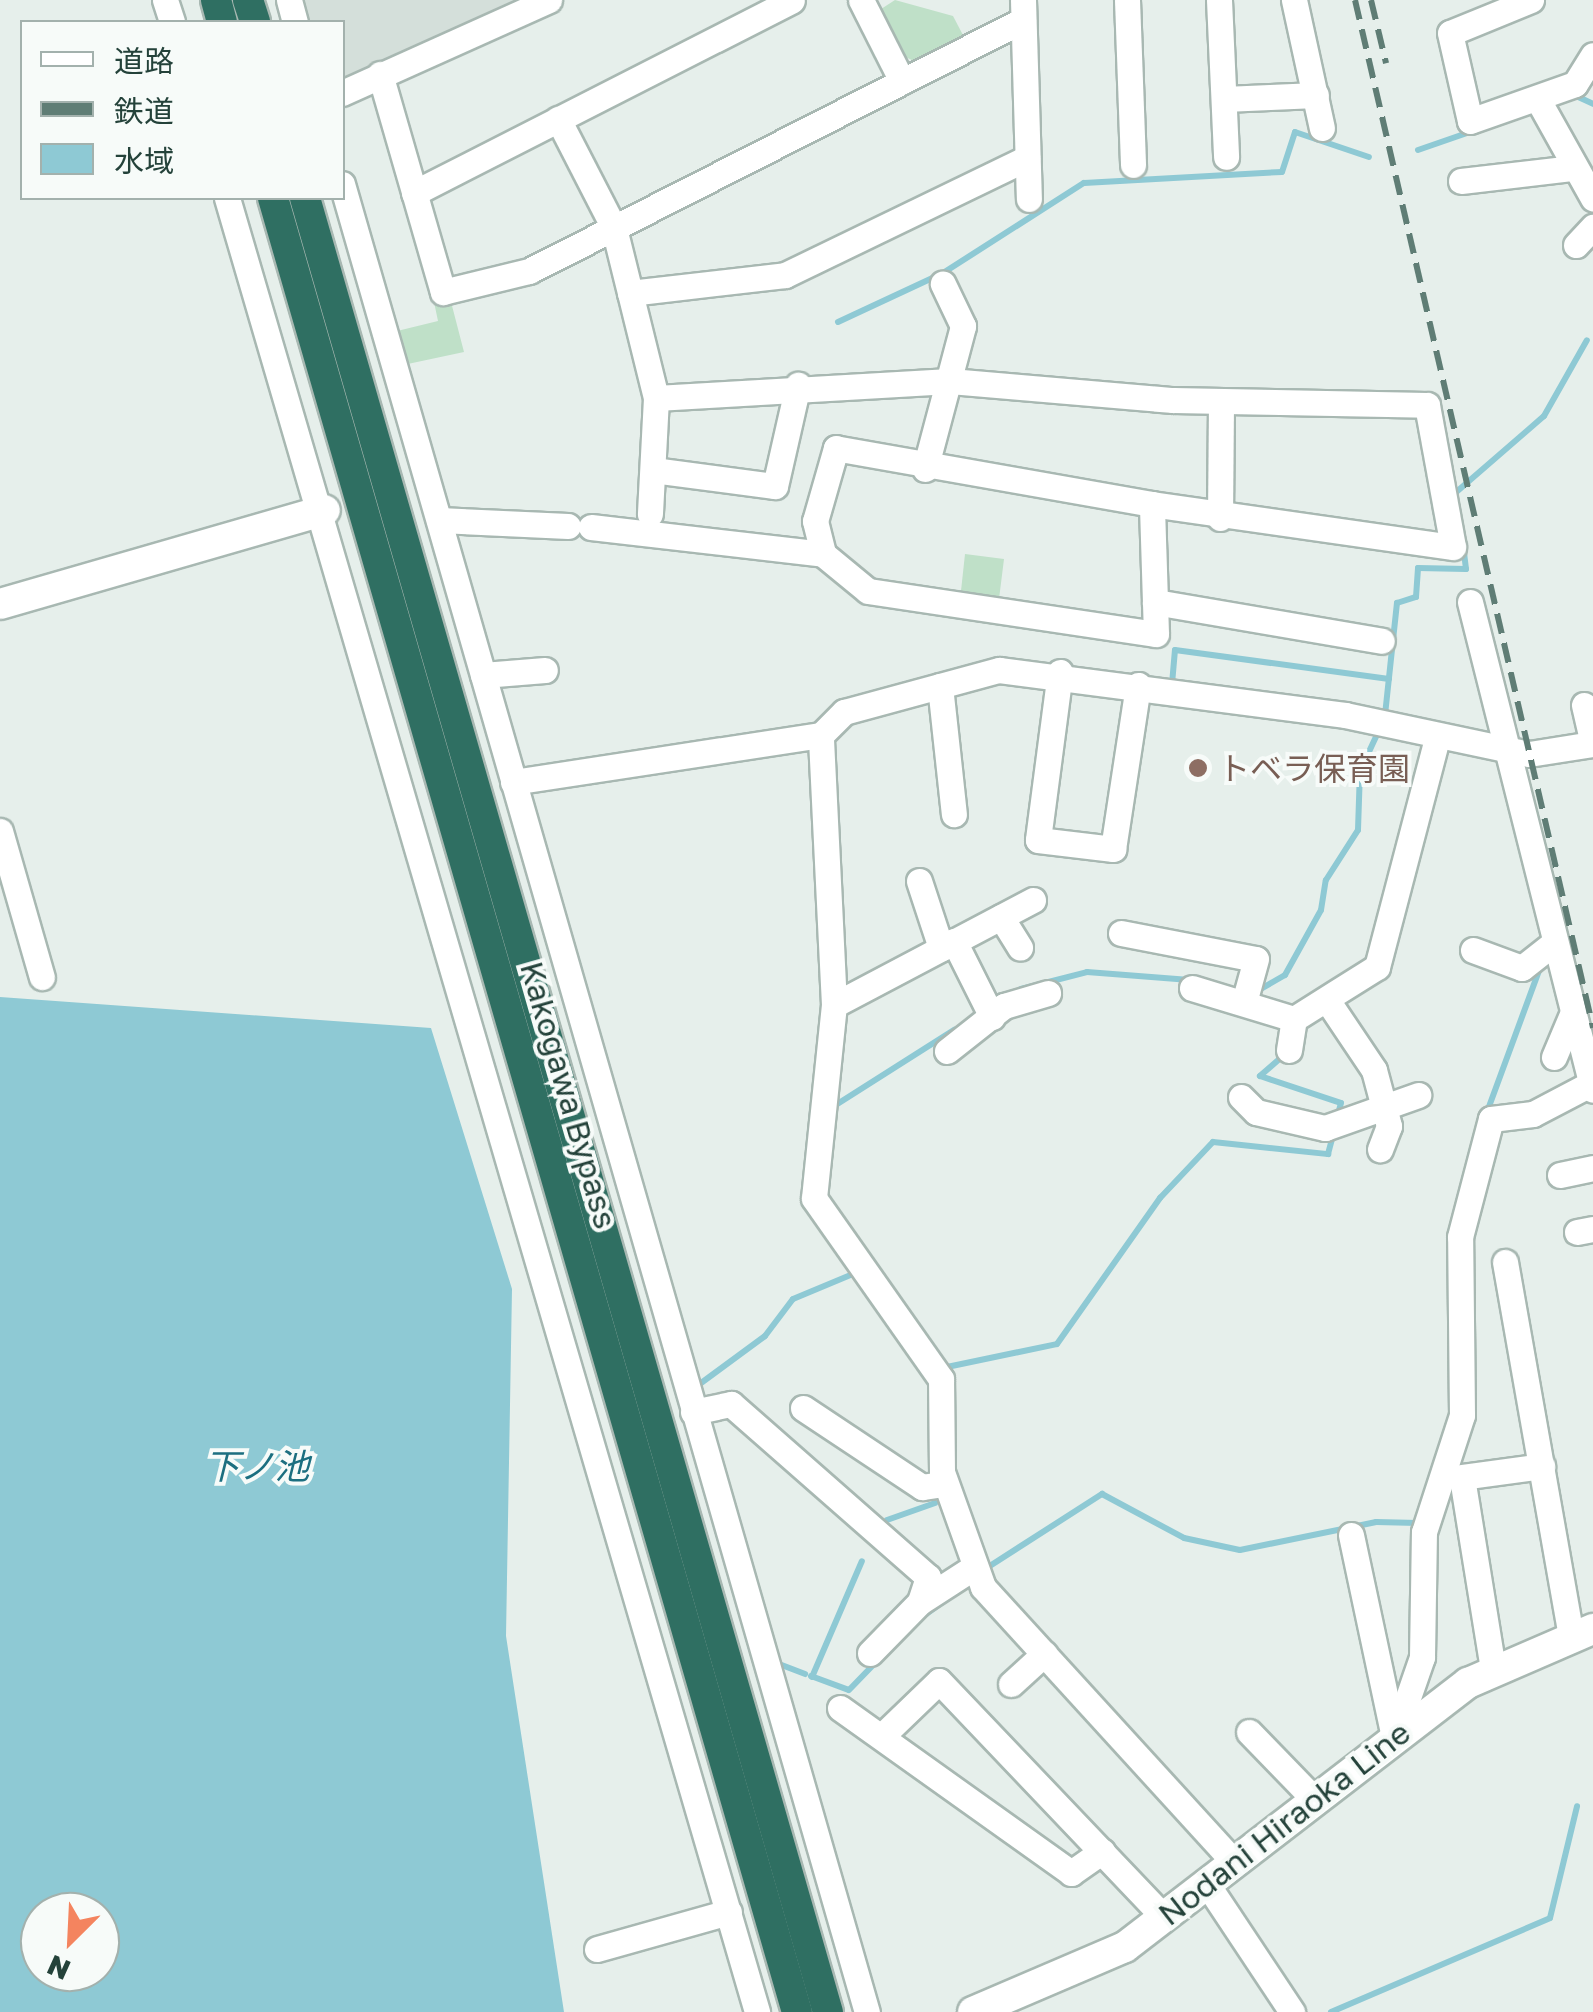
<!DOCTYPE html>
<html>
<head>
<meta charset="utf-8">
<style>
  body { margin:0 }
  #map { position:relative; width:1593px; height:2012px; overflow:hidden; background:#e6efeb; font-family:"Golos Text","Noto Sans JP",sans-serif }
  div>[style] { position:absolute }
  .built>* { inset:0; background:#d4dfda }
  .green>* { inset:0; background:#bfe0c8 }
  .water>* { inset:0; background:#8ec9d4 }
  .stream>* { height:6px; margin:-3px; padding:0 3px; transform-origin:3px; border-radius:3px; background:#8ec9d4 }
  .roads { filter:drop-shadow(2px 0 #a8b8b2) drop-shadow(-2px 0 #a8b8b2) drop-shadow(0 2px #a8b8b2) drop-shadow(0 -2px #a8b8b2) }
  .minor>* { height:25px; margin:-12.5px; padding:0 12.5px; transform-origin:12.5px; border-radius:12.5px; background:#fff }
  .tertiary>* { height:30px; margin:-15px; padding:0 15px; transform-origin:15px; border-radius:15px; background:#fff }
  .secondary>* { height:30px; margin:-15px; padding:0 15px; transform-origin:15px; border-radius:15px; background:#fff }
  .motorway>* { height:30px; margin:-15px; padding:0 15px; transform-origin:15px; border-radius:15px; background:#2f6f62 }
  .rail>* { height:6px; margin-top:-3px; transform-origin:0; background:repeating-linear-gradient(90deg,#5f7d75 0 20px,transparent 0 30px) }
  .dots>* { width:28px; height:28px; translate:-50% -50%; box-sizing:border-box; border:5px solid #f7fbf9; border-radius:50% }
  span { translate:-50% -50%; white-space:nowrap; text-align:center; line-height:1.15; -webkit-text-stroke:8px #f7fbf9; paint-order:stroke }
  .education-label { font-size:32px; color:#785e54 }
  .left { translate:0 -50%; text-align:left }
  .street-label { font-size:32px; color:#24423a }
  .water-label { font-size:35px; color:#1c6f80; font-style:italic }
  .legend { position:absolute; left:20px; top:20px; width:325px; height:180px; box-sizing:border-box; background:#f7fbf9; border:2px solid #a3b1ad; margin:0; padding:12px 18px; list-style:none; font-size:30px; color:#24423a }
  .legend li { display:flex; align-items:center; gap:20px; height:50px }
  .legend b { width:50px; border:2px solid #a3b1ad }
  .north { position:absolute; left:20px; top:1892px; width:100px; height:100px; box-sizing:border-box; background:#f7fbf9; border:2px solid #a3b1ad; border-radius:50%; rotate:204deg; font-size:28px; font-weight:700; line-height:40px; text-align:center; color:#24423a }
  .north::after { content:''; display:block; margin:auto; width:35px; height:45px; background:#f4845f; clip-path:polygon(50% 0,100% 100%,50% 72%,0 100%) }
</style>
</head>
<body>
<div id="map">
  <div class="built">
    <i style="clip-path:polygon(296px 0,517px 0,343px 81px,342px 22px,302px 22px)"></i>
  </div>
  <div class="green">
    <i style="clip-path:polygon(895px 0,953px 16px,964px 37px,914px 61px,899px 54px,878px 11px)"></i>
    <i style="clip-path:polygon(450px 298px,464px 352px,403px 365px,393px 332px,438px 321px,434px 302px)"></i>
    <i style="clip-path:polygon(965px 554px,1004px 559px,998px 607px,961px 591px)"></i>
  </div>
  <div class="water">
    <i style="clip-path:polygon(evenodd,0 997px,431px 1028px,512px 1289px,506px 1636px,564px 2012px,0 2012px,0 997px,40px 1912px,100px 1912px,100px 1972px,40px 1972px,40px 1912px)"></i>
  </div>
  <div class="stream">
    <i style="left:1574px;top:95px;width:21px;rotate:25deg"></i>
    <i style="left:1418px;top:150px;width:58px;rotate:-19.1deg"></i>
    <i style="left:838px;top:322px;width:116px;rotate:-25deg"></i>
    <i style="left:943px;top:273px;width:167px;rotate:-32.6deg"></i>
    <i style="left:1084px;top:183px;width:198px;rotate:-3.2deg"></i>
    <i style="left:1282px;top:172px;width:42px;rotate:-72deg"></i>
    <i style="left:1295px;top:132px;width:78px;rotate:18.7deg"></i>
    <i style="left:1454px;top:494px;width:119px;rotate:-40.9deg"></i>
    <i style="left:1544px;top:416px;width:87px;rotate:-60.5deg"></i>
    <i style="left:1172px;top:684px;width:34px;rotate:-85deg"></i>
    <i style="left:1175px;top:650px;width:216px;rotate:7.7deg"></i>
    <i style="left:1385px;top:715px;width:113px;rotate:-83.9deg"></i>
    <i style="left:1397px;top:603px;width:20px;rotate:-18deg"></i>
    <i style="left:1416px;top:597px;width:29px;rotate:-86deg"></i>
    <i style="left:1418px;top:568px;width:48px;rotate:1.2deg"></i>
    <i style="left:1466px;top:569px;width:23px;rotate:-97deg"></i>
    <i style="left:1021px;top:989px;width:68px;rotate:-14.4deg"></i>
    <i style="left:1087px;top:972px;width:103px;rotate:4.4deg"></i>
    <i style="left:1259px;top:990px;width:30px;rotate:-30deg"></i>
    <i style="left:1285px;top:975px;width:74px;rotate:-61deg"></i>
    <i style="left:1321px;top:910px;width:30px;rotate:-81deg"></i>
    <i style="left:1326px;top:880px;width:59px;rotate:-57.4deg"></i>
    <i style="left:1358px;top:830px;width:59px;rotate:-88.1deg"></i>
    <i style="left:1360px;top:771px;width:40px;rotate:-65deg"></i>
    <i style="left:1284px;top:1055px;width:32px;rotate:139deg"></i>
    <i style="left:1260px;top:1076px;width:85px;rotate:18.4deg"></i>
    <i style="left:1341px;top:1103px;width:11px;rotate:105deg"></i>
    <i style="left:831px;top:1108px;width:146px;rotate:-32.4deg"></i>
    <i style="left:1487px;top:1112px;width:157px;rotate:-69.8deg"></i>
    <i style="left:947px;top:1367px;width:112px;rotate:-11.8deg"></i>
    <i style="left:1057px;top:1344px;width:179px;rotate:-54.8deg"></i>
    <i style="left:1160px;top:1198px;width:77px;rotate:-46.6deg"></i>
    <i style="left:1213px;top:1142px;width:116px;rotate:6deg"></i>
    <i style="left:1328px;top:1154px;width:24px;rotate:-75deg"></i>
    <i style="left:697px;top:1386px;width:84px;rotate:-36.3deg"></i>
    <i style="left:765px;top:1336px;width:46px;rotate:-52.9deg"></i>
    <i style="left:793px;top:1299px;width:70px;rotate:-22.6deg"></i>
    <i style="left:887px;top:1520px;width:51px;rotate:-19.5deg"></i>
    <i style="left:982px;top:1571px;width:143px;rotate:-32.7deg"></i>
    <i style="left:1102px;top:1494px;width:93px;rotate:28.2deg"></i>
    <i style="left:1184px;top:1538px;width:57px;rotate:12.1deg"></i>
    <i style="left:1240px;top:1550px;width:139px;rotate:-11.6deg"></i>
    <i style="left:1376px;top:1522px;width:42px;rotate:1.4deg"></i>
    <i style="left:922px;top:1617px;width:37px;rotate:-36deg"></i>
    <i style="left:779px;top:1664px;width:28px;rotate:21deg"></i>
    <i style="left:811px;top:1676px;width:40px;rotate:20.2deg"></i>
    <i style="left:849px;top:1690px;width:40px;rotate:-46deg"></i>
    <i style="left:812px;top:1677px;width:126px;rotate:-66.7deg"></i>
    <i style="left:1331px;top:2012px;width:238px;rotate:-23.2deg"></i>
    <i style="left:1550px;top:1918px;width:115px;rotate:-76.4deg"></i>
  </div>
  <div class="roads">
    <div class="minor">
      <i style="left:165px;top:0;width:23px;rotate:72deg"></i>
      <i style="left:289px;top:0;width:23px;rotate:75deg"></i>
      <i style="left:861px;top:0;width:91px;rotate:63.2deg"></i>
      <i style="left:1023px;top:0;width:199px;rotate:88.3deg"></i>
      <i style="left:1127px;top:0;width:165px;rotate:87.9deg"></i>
      <i style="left:1219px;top:0;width:157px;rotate:87.4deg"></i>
      <i style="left:1294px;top:0;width:131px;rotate:77.7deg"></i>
      <i style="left:1531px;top:0;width:87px;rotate:157.8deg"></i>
      <i style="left:1450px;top:33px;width:90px;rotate:77.2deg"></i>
      <i style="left:1470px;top:121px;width:111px;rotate:-19.4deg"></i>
      <i style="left:1575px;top:84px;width:34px;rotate:-58deg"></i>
      <i style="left:380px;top:74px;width:227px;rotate:73.9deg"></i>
      <i style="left:443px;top:292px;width:89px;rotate:-13.7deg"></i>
      <i style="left:529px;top:271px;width:554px;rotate:-26.93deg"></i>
      <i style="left:342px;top:93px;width:227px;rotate:-24.2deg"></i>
      <i style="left:1537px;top:98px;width:115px;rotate:60.8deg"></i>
      <i style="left:1224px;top:99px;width:92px;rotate:-2.5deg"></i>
      <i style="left:558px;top:119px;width:123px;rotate:62.8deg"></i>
      <i style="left:614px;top:228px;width:175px;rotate:76.1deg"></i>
      <i style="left:656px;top:398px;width:116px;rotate:93deg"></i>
      <i style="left:1461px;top:181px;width:111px;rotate:-6.7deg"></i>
      <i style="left:342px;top:184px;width:1902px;rotate:73.98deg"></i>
      <i style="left:414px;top:193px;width:424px;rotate:-27deg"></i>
      <i style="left:227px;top:198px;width:1890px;rotate:73.71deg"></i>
      <i style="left:1576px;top:245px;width:25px;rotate:-47deg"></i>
      <i style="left:630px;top:293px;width:156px;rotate:-6.6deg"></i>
      <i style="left:785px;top:275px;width:269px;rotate:-25.8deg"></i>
      <i style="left:656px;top:398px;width:294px;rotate:-3.3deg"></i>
      <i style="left:950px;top:381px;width:224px;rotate:4.9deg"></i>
      <i style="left:1173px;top:400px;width:254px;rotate:1.1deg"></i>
      <i style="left:1427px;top:405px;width:144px;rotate:79.6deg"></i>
      <i style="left:1453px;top:547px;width:304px;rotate:-171.9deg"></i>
      <i style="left:925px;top:469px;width:148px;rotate:-75.1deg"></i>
      <i style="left:963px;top:326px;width:47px;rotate:-115.5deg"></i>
      <i style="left:653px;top:470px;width:123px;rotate:7.5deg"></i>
      <i style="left:775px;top:486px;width:104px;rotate:-77.2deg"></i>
      <i style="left:1220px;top:518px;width:117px;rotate:-89.5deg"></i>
      <i style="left:439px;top:520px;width:129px;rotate:2.7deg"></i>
      <i style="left:591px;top:527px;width:234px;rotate:6.6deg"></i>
      <i style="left:823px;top:554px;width:58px;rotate:39.4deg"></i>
      <i style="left:868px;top:591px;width:291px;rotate:8.5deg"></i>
      <i style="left:1156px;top:634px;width:130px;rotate:-91.8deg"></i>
      <i style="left:1152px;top:504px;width:321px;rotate:-170deg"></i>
      <i style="left:836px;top:448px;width:76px;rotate:106deg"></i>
      <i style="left:815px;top:521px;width:34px;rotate:76deg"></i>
      <i style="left:1155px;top:602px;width:230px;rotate:9.7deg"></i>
      <i style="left:1470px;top:602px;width:503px;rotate:75.85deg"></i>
      <i style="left:1060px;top:672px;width:169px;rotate:97.5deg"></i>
      <i style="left:1038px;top:840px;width:76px;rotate:6.8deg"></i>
      <i style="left:1113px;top:849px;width:166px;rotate:-81.3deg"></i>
      <i style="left:483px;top:675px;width:62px;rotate:-4.6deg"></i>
      <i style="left:940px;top:686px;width:129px;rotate:83.8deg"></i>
      <i style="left:1584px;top:705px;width:40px;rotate:77deg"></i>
      <i style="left:513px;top:782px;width:312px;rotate:-8.7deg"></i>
      <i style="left:0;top:831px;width:152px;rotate:74deg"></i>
      <i style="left:919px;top:881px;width:71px;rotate:71.8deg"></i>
      <i style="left:1001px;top:917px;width:36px;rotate:58deg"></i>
      <i style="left:1121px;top:933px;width:137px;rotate:10.9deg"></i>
      <i style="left:1256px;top:959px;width:41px;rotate:105.4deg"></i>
      <i style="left:954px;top:941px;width:85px;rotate:63.4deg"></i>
      <i style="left:1473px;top:950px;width:52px;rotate:20.2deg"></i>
      <i style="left:1522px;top:968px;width:42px;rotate:-38.2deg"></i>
      <i style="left:1192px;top:988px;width:107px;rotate:16.9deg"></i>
      <i style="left:1294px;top:1019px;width:98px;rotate:-32.1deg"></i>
      <i style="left:1377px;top:967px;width:236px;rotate:-75.3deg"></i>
      <i style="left:1327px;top:1000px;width:84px;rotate:56.1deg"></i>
      <i style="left:1374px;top:1070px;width:58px;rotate:75deg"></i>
      <i style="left:1389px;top:1126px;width:25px;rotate:111deg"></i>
      <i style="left:834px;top:1005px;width:225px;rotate:-27.8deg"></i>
      <i style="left:1289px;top:1050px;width:31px;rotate:-81deg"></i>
      <i style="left:947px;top:1051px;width:73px;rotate:-38.3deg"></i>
      <i style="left:1004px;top:1006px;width:46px;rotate:-16.5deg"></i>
      <i style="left:1554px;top:1057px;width:49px;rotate:-67.1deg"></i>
      <i style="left:1241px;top:1097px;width:21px;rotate:45deg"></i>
      <i style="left:1256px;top:1112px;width:71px;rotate:13.1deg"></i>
      <i style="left:1325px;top:1128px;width:99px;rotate:-19.5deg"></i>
      <i style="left:1560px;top:1175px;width:34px;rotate:-12deg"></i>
      <i style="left:1577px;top:1232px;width:16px;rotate:-11deg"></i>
      <i style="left:1505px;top:1262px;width:380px;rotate:80deg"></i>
      <i style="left:803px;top:1408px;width:143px;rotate:33.6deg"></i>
      <i style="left:922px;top:1487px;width:22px;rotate:-8deg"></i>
      <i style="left:693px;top:1412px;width:39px;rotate:-12deg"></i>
      <i style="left:731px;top:1404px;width:262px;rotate:41.3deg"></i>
      <i style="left:928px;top:1577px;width:26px;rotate:108deg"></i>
      <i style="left:1351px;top:1535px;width:208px;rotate:78deg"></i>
      <i style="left:1394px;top:1738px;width:86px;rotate:-70.9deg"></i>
      <i style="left:1422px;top:1657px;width:125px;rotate:-89.1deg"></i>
      <i style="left:1424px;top:1532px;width:123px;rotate:-72deg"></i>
      <i style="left:1462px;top:1415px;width:178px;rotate:-90.6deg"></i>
      <i style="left:1460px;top:1237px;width:122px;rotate:-75.3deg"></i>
      <i style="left:1491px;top:1119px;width:42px;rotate:-6.8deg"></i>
      <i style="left:1533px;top:1114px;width:67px;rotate:-27.7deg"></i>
      <i style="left:870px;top:1653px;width:71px;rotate:-45.6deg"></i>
      <i style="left:920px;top:1602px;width:64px;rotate:-32.9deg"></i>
      <i style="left:1493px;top:1669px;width:194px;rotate:-99.2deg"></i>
      <i style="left:1462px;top:1477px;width:81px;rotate:-7.8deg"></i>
      <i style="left:1011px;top:1684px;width:45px;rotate:-42.3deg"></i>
      <i style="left:840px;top:1708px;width:284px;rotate:35.5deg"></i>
      <i style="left:1071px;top:1873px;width:38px;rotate:-35deg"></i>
      <i style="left:1249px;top:1732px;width:93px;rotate:45.9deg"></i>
      <i style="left:884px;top:1734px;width:76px;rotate:-43.9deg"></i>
      <i style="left:939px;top:1681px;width:326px;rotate:46.4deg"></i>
      <i style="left:1234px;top:1862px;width:372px;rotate:-132.4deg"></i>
      <i style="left:983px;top:1587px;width:122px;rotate:-109.6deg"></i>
      <i style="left:942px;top:1472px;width:93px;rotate:-90.6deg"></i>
      <i style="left:941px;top:1379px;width:221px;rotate:-125.1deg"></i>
      <i style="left:814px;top:1198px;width:194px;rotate:-84.1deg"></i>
      <i style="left:834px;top:1005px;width:270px;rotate:-92.8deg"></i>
      <i style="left:821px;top:735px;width:33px;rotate:-45deg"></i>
      <i style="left:844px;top:712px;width:161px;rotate:-15.2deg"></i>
      <i style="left:999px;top:670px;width:349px;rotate:7.4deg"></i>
      <i style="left:1345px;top:715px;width:188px;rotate:12deg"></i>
      <i style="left:1529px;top:754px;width:65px;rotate:-8.9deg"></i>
      <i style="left:1207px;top:1884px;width:154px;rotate:56.4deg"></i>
      <i style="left:597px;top:1949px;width:137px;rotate:-15.7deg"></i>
    </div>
    <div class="tertiary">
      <i style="left:0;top:604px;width:338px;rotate:-16.1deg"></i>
    </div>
    <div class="secondary">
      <i style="left:973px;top:2012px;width:165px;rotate:-23.2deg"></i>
      <i style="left:1125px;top:1947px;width:433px;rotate:-37.6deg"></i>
      <i style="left:1468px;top:1683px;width:136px;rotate:-23.4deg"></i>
    </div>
    <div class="motorway">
      <i style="left:216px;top:0;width:23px;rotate:75deg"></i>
      <i style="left:248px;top:0;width:23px;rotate:72deg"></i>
      <i style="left:273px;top:198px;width:1888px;rotate:73.89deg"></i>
      <i style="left:305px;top:198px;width:1888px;rotate:73.92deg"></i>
    </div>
  </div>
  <div class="rail">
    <i style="left:1355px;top:0;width:1055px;rotate:76.96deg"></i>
    <i style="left:1371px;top:0;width:65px;rotate:76.6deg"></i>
  </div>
  <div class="dots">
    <i style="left:1198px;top:768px;background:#8d6e63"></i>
  </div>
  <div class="education-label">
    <span class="left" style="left:1218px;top:768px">トベラ保育園</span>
  </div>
  <div class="street-label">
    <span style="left:569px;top:1095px;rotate:74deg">Kakogawa Bypass</span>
    <span style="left:1284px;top:1823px;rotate:-38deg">Nodani Hiraoka Line</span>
  </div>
  <div class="water-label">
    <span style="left:257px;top:1466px">下ノ池</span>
  </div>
  <ul class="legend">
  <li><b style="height:12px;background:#fff"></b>道路</li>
  <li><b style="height:12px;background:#5f7d75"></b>鉄道</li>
  <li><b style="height:28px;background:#8ec9d4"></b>水域</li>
  </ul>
  <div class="north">N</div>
</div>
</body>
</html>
